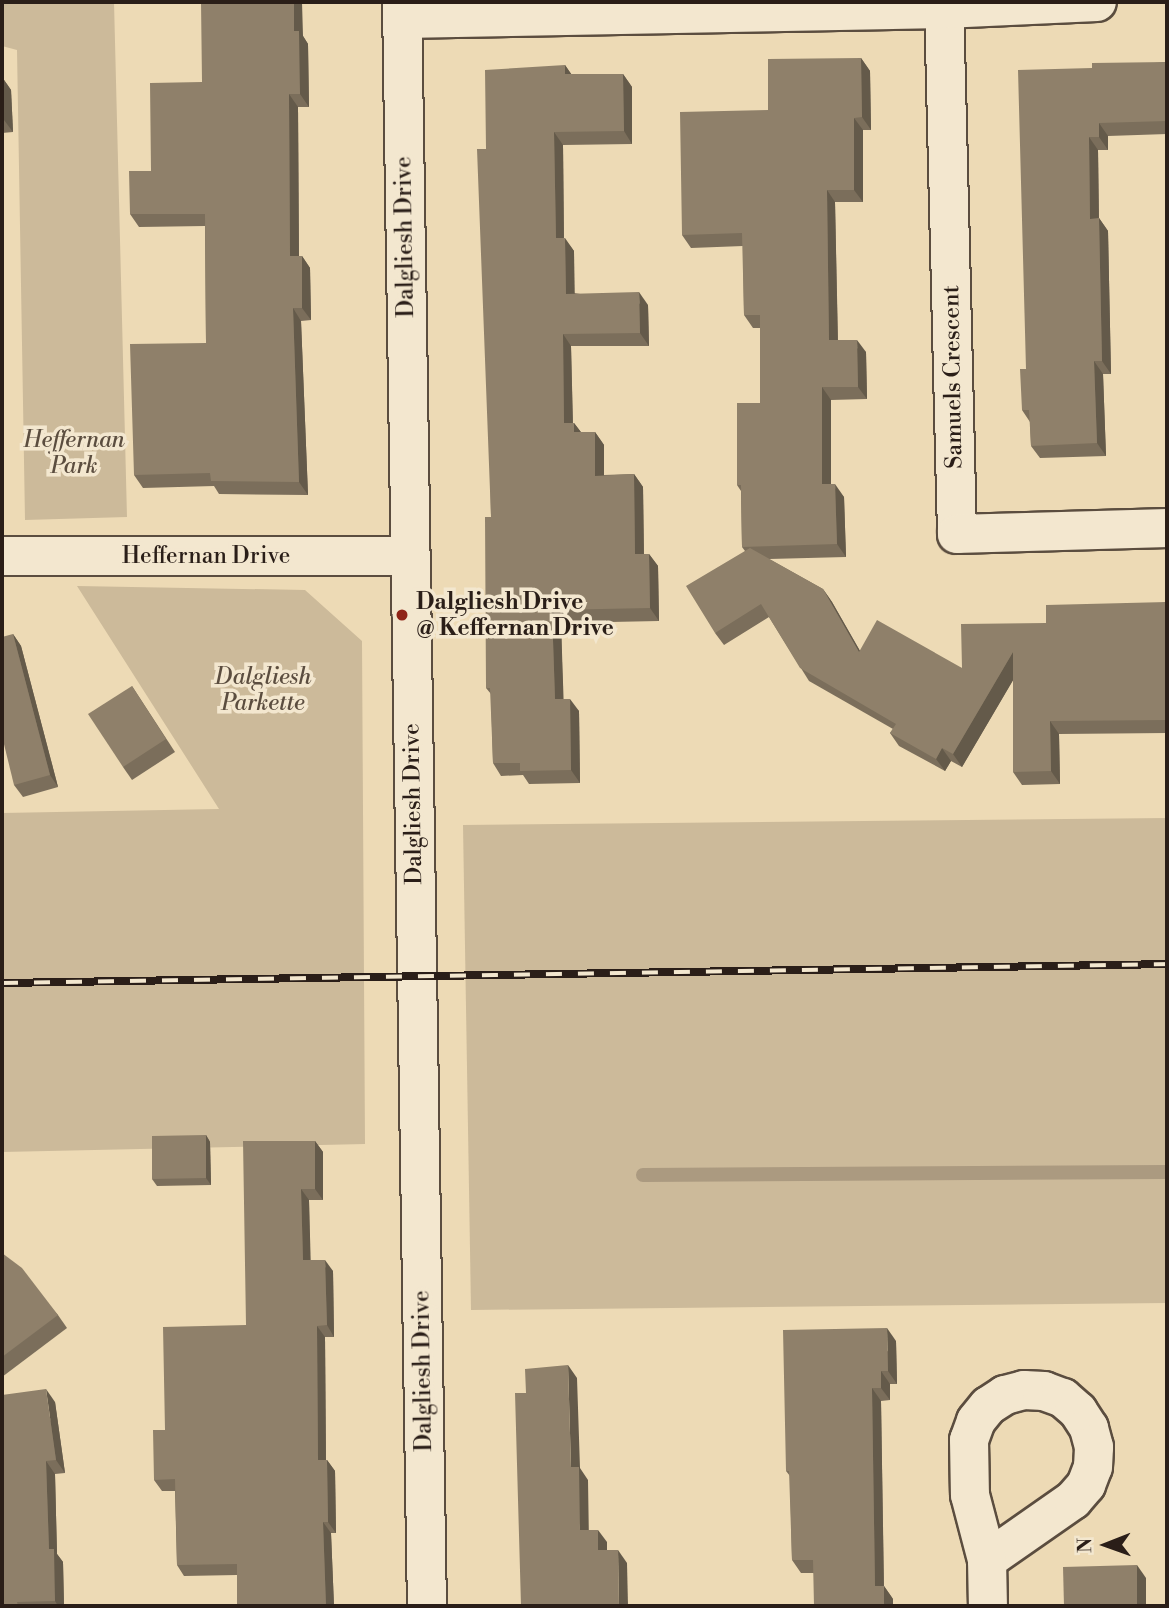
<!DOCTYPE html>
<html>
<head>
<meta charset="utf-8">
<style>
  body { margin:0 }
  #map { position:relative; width:1169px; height:1608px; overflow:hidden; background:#eddab5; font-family:"Libre Bodoni",serif }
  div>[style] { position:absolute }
  .green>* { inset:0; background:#ccba9a }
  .stream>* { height:14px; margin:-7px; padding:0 7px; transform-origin:7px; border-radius:7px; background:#ab9a80 }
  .roads { filter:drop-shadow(2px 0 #5b4d3f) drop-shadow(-2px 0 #5b4d3f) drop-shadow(0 2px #5b4d3f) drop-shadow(0 -2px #5b4d3f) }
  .minor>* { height:38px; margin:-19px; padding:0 19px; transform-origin:19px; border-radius:19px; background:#f3e7cf }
  .tertiary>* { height:38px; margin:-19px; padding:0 19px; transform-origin:19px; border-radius:19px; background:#f3e7cf }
  .rail>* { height:8px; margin-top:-4px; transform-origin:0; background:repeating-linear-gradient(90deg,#f3e7cf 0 16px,#2a1e18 0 32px); box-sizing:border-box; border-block:2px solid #2a1e18 }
  .wall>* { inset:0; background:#7b6e5b }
  .shaded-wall>* { inset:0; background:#645a4a }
  .building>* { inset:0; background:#8f806a }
  .dots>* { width:19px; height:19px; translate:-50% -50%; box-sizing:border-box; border:4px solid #f3e7cf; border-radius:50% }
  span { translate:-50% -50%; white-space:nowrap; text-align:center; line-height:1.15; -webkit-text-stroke:7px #f3e7cf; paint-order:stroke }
  .street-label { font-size:23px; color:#2a1e18 }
  .park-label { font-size:23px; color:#5b4d3f; font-style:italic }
  .poi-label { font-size:23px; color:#2a1e18; font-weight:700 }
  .left { translate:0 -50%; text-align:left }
  .frame { position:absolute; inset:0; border:4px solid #2a1e18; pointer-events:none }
  .north { position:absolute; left:1071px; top:1510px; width:70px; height:70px; -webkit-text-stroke:5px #f3e7cf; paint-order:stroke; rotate:269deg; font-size:19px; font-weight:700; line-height:28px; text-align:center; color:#2a1e18 }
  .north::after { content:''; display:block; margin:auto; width:24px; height:32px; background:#2a1e18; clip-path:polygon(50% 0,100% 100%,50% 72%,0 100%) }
</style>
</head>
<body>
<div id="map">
  <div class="green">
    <i style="clip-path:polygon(2px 2px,114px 2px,127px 517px,25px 520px,17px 50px,2px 46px)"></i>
    <i style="clip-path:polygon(77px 586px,305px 590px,362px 641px,365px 1144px,2px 1152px,2px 813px,219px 809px)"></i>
    <i style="clip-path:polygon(1167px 818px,1167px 1303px,471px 1310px,463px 825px)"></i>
  </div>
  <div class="stream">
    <i style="left:643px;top:1175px;width:524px;rotate:-0.33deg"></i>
  </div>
  <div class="roads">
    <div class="minor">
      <i style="left:944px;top:2px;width:532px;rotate:88.6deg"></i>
      <i style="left:957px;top:534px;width:210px;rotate:-1.6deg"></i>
      <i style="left:402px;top:19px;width:542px;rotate:-1.06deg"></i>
      <i style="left:944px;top:9px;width:153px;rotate:-2.6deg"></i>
      <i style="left:2px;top:556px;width:408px"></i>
      <i style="left:987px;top:1560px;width:105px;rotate:-34.9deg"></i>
      <i style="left:1073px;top:1500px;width:20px;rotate:-49deg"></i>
      <i style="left:1086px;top:1485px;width:19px;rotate:-69deg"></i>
      <i style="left:1093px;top:1467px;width:20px;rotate:-87deg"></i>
      <i style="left:1094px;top:1447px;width:20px;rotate:-105deg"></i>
      <i style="left:1089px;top:1428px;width:20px;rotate:-123deg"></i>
      <i style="left:1078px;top:1411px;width:20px;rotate:-139deg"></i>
      <i style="left:1063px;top:1398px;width:20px;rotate:-160deg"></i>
      <i style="left:1044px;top:1391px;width:20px;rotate:-177deg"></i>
      <i style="left:1024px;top:1390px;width:20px;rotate:165deg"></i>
      <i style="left:1005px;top:1395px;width:20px;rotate:147deg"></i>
      <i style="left:988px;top:1406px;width:19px;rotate:129deg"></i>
      <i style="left:976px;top:1421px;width:20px;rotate:110deg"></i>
      <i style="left:969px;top:1440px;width:55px;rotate:89deg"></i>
      <i style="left:970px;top:1495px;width:67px;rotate:75.3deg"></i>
      <i style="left:987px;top:1560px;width:46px;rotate:88.8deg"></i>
    </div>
    <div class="tertiary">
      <i style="left:402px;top:2px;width:1604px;rotate:89.11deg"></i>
    </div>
  </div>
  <div class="rail">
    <i style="left:2px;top:983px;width:1165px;rotate:-0.93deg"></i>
  </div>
  <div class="wall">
    <i style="clip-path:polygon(303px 36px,308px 44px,309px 107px,298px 107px,299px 256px,302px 256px,310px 268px,311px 320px,301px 321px,308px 495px,219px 494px,214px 486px,143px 488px,134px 475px,206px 343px,205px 226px,139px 227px,130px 214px,151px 171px,202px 82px)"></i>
    <i style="clip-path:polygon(861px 58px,870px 71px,871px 130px,863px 130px,863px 202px,835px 202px,838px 340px,866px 352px,867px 399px,831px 400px,831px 484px,844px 497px,846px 557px,769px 559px,823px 589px,832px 602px,860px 651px,962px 668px,1046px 623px,1167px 602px,1167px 733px,1059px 734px,1060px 784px,1022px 785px,1013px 772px,1013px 680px,962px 767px,951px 761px,945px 771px,899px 746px,890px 733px,893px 729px,809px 681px,769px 617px,724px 645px,715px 633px,745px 551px,742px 547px,741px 491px,737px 485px,760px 403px,760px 328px,753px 328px,744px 315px,743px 246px,691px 248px,682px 235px,768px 110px)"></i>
    <i style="clip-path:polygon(1167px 62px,1167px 134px,1108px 136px,1108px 150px,1098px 150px,1099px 218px,1108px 231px,1111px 374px,1103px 374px,1106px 456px,1040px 458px,1031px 446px,1030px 422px,1022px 410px,1026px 369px,1092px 68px)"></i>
    <i style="clip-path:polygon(565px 65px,571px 74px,623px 74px,632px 87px,632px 144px,563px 145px,564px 238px,574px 251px,574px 293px,648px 305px,649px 346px,571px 346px,573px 423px,574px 423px,581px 432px,595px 432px,604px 445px,604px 475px,634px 474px,643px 487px,644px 554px,649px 554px,658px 566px,659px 621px,561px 623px,563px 699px,579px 711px,580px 783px,529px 784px,523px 775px,501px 776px,493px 763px,491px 694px,486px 688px,491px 517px,486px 149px)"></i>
    <i style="clip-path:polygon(2px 77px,11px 90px,13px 132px,2px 133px)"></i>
    <i style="clip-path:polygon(13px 634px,21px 646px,58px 787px,23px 797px,14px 785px)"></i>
    <i style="clip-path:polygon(132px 686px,175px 752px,132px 780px,123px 767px)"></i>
    <i style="clip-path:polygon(206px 1135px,210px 1142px,211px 1185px,157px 1186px,152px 1179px)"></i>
    <i style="clip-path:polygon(315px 1141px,323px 1152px,323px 1200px,309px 1200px,310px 1260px,333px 1271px,334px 1337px,325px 1337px,326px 1460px,327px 1460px,335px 1471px,336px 1533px,331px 1533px,334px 1606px,237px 1606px,237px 1575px,184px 1576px,177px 1565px,175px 1491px,162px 1491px,154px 1480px,165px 1430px,246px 1325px)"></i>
    <i style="clip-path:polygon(2px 1253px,58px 1315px,67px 1328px,2px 1377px)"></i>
    <i style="clip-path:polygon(896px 1341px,897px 1384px,890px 1384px,890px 1400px,881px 1401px,884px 1586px,893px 1599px,813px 1573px,801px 1573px,792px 1560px,790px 1476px,786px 1471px)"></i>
    <i style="clip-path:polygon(55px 1402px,65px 1473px,55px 1474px,57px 1554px,63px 1562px,64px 1606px,2px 1606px)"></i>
  </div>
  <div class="shaded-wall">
    <i style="clip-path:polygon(294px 2px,302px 2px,303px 36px,308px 44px,309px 107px,300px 94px,294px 31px)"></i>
    <i style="clip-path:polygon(861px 58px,870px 71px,871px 130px,862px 117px)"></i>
    <i style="clip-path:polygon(565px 65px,574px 78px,565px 74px)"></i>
    <i style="clip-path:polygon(623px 74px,632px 87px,632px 144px,624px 131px)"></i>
    <i style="clip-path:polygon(2px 77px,11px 90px,13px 132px,4px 120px)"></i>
    <i style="clip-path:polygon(289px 94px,298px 107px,299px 268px,290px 256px)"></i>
    <i style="clip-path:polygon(854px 118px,863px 130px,863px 202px,854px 190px)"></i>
    <i style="clip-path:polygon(1099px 123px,1108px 136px,1108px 150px,1099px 137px)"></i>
    <i style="clip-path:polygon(554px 132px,563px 145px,564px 251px,556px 238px)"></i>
    <i style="clip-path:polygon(1089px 137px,1098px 150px,1099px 232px,1090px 219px)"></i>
    <i style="clip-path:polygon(827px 190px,835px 202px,838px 353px,829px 340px)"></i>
    <i style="clip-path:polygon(1099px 218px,1108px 231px,1111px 374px,1102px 361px)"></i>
    <i style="clip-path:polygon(565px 238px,574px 251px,575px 306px,566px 294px)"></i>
    <i style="clip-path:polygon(302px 256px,310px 268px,311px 320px,302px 308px)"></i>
    <i style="clip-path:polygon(639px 292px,648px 305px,649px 346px,640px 333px)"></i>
    <i style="clip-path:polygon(293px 308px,301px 321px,308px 495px,299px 482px)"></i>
    <i style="clip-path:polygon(563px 334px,571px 346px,573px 435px,564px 423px)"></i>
    <i style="clip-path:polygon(857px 340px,866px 352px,867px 399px,858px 387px)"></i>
    <i style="clip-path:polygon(1094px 361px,1103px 374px,1106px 456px,1097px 443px)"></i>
    <i style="clip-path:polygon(822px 387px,831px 400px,831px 497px,822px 484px)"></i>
    <i style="clip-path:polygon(574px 423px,583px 435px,574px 432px)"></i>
    <i style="clip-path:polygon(595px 432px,604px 445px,604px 488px,595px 476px)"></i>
    <i style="clip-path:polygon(634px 474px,643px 487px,644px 566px,635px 554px)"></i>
    <i style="clip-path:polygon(835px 484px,844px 497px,846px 557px,837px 544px)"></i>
    <i style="clip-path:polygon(649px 554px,658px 566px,659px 621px,650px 608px)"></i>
    <i style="clip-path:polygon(823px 589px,832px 602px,868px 665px,859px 652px)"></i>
    <i style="clip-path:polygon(552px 610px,561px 623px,564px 712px,555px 699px)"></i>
    <i style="clip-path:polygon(13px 634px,21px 646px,58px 787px,50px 775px)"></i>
    <i style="clip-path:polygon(1013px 652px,1022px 665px,962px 767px,953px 754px)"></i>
    <i style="clip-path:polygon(570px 699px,579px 711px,580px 783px,571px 770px)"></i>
    <i style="clip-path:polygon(1050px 721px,1059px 734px,1060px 784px,1051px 771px)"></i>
    <i style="clip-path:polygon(942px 748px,951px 761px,945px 771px,936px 759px)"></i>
    <i style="clip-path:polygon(206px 1135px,210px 1142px,211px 1185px,206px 1178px)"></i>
    <i style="clip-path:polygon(315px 1141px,323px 1152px,323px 1200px,315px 1189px)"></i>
    <i style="clip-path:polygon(301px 1189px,309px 1200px,311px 1272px,303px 1260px)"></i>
    <i style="clip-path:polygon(325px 1260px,333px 1271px,334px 1337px,327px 1325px)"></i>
    <i style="clip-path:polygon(317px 1326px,325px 1337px,326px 1471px,318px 1460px)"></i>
    <i style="clip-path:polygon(887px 1328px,896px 1341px,897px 1384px,888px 1371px)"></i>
    <i style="clip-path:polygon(568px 1365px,577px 1378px,580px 1468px,588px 1480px,589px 1543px,580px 1530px,571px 1467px)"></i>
    <i style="clip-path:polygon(881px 1371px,890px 1384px,890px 1400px,881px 1388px)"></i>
    <i style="clip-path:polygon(872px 1388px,881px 1401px,884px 1599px,875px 1586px)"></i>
    <i style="clip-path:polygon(46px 1389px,55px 1402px,65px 1473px,56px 1460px)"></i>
    <i style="clip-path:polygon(327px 1460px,335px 1471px,336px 1533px,328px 1522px)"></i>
    <i style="clip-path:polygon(46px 1461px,55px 1474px,57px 1554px,63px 1562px,64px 1606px,58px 1606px,55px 1601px,49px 1549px)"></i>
    <i style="clip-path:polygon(323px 1522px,331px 1533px,334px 1606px,326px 1606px)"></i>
    <i style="clip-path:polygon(598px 1530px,607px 1542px,607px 1563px,598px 1550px)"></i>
    <i style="clip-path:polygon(618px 1550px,627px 1563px,628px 1606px,619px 1606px)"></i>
    <i style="clip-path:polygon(1137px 1565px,1146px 1578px,1146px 1606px,1137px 1606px)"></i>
    <i style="clip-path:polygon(884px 1586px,893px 1599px,893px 1606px,884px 1606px)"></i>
  </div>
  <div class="building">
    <i style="clip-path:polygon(201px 2px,294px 2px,294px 31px,299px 31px,300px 94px,289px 94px,290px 256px,302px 256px,302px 308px,293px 308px,299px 482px,211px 481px,210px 473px,134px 475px,130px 344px,206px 343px,205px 214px,130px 214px,129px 171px,151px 171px,150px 83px,202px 82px)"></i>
    <i style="clip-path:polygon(861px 58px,862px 117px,854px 118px,854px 190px,827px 190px,829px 340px,857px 340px,858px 387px,822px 387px,822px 484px,835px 484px,837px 544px,742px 547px,741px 485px,737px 485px,737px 403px,760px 403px,760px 315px,744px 315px,742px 233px,682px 235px,680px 112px,768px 110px,768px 59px)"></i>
    <i style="clip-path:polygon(1167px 62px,1167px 121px,1099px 123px,1099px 137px,1089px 137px,1090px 219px,1099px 218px,1102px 361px,1094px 361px,1097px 443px,1031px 446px,1029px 410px,1022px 410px,1020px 369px,1026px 369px,1018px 70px,1092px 68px,1092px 63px)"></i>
    <i style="clip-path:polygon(565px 65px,565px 74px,623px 74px,624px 131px,554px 132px,556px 238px,565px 238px,566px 294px,639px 292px,640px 333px,563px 334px,564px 423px,574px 423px,574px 432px,595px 432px,595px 476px,634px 474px,635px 554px,649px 554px,650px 608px,552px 610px,555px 699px,570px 699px,571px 770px,520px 771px,520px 763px,493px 763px,490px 688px,486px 688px,485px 517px,491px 517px,477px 149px,486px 149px,485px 70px)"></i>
    <i style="clip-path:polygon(2px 77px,4px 120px,2px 120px)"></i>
    <i style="clip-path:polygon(750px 548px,823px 589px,859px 652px,877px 620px,962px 668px,961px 624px,1046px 623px,1046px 605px,1167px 602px,1167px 720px,1050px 721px,1051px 771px,1013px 772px,1013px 652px,953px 754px,942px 748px,936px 759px,890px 733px,896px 724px,800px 668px,761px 604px,715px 633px,686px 586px)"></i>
    <i style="clip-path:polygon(13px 634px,50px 775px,14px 785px,2px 736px,2px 637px)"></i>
    <i style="clip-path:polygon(132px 686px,166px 739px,123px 767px,88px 714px)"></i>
    <i style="clip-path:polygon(206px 1135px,206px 1178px,152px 1179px,152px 1136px)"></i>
    <i style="clip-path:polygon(243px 1141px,315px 1141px,315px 1189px,301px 1189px,303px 1260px,325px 1260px,327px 1325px,317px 1326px,318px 1460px,327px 1460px,328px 1522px,323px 1522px,326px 1606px,237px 1606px,237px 1564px,177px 1565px,175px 1479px,154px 1480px,153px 1430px,165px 1430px,163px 1327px,246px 1325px)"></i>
    <i style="clip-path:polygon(2px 1253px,22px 1268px,58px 1315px,2px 1357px)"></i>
    <i style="clip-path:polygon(887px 1328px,888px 1371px,881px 1371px,881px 1388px,872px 1388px,875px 1586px,884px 1586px,884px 1606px,814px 1606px,813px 1560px,792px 1560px,789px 1471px,786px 1471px,783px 1330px)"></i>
    <i style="clip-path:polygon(568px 1365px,571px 1467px,579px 1467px,580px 1530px,598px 1530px,598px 1550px,618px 1550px,619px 1606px,521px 1606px,515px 1393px,526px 1393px,525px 1369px)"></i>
    <i style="clip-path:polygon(46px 1389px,56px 1460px,46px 1461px,49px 1549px,54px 1549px,55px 1601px,17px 1602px,18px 1606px,2px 1606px,2px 1395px)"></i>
    <i style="clip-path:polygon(1137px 1565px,1137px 1606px,1064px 1606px,1063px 1567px)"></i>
  </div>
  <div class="dots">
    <i style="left:402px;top:615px;background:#8f2418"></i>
  </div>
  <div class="street-label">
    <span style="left:405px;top:237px;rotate:-91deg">Dalgliesh Drive</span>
    <span style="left:953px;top:377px;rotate:-91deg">Samuels Crescent</span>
    <span style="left:206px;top:556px">Heffernan Drive</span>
    <span style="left:413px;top:804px;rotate:-91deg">Dalgliesh Drive</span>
    <span style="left:423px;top:1371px;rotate:-91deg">Dalgliesh Drive</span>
  </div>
  <div class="park-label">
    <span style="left:74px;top:453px">Heffernan<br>Park</span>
    <span style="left:263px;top:690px">Dalgliesh<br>Parkette</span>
  </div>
  <div class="poi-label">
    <span class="left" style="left:416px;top:615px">Dalgliesh Drive<br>@ Keffernan Drive</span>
  </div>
  <div class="frame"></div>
  <div class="north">N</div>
</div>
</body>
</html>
